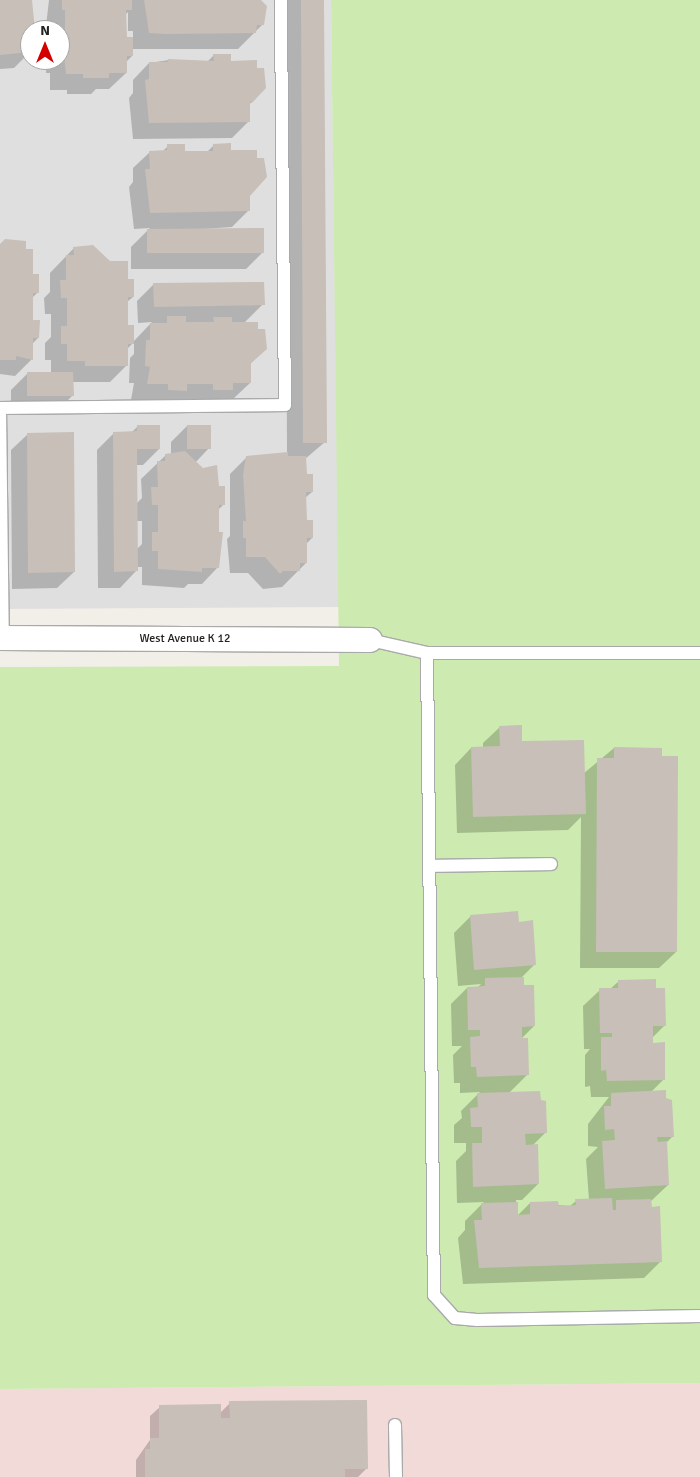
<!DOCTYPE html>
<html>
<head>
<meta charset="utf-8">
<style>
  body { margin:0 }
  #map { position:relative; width:700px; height:1477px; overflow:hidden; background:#f2efe9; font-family:Signika,sans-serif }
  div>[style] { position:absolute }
  .residential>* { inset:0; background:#e0dfdf }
  .commercial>* { inset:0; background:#f2dad9 }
  .grass>* { inset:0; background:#cdebb0 }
  .shadow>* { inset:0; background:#0003 }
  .building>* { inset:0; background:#c7bfb8 }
  .roads { filter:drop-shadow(1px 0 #a9a9a9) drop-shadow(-1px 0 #a9a9a9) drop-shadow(0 1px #a9a9a9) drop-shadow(0 -1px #a9a9a9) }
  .service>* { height:12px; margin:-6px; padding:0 6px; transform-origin:6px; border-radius:6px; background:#fff }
  .minor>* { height:24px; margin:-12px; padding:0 12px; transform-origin:12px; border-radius:12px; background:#fff }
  span { translate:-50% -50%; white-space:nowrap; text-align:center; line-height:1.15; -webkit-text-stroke:4px #fff; paint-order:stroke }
  .street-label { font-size:12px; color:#222 }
  .north { position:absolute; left:20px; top:20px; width:50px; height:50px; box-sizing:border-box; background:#fff; border:1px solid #a7a7a7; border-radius:50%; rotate:0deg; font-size:14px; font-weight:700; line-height:20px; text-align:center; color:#222 }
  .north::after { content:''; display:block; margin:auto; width:18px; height:22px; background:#d40000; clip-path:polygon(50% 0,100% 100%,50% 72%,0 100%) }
</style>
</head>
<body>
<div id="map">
  <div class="residential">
    <i style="clip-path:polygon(evenodd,0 0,331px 0,339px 607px,0 609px,0 0,30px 30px,60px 30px,60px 60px,30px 60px,30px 30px)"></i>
  </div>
  <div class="commercial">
    <i style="clip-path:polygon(700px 1383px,700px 1477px,0 1477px,0 1389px)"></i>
  </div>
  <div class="grass">
    <i style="clip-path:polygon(331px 0,700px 0,700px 1383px,0 1389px,0 667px,339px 666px)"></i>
  </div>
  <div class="shadow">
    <i style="clip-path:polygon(0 0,31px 0,34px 30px,30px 30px,30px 52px,14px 68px,0 69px)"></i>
    <i style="clip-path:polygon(evenodd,49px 0,259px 0,262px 25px,238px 49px,132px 49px,132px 56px,126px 62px,126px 73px,109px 89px,96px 89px,91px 94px,67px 94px,67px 90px,50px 90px,50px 73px,46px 73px,47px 60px,60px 60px,60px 30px,49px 30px,49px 26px,46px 26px,49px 0,128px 12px,128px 31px,133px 31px,133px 39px,126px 39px,125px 15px,128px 12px)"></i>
    <i style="clip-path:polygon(285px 0,323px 0,325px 442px,305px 459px,306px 475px,312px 492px,305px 498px,306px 521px,312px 538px,306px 544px,306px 563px,282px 587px,263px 589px,248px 573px,230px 573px,227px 539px,230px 536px,230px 474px,246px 458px,287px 454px)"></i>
    <i style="clip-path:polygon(214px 55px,255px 69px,265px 87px,249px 105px,249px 121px,232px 138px,133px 139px,129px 98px,133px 93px,133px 80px,149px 63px,169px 60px,207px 62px)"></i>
    <i style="clip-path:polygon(214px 145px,230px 152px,249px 195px,249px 210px,232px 227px,188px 230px,263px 252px,246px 269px,131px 269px,131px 247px,150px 228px,134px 229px,129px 187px,133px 182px,133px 168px,150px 152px,162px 152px,168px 146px,184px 152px,207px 152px)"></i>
    <i style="clip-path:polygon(0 246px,24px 251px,38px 292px,32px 298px,32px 321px,38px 338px,32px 344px,32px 359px,15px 376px,0 374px)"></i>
    <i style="clip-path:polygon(74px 248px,127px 281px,133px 297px,127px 302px,127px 327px,133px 342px,152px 322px,138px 323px,137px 301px,154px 284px,263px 304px,244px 323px,256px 330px,266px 349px,250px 364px,250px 383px,233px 399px,222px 399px,215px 406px,131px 400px,134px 383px,129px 383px,130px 358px,134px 354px,134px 342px,127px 349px,127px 365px,110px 382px,72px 382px,73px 395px,56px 412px,11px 412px,11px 390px,27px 374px,51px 373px,51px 360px,45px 360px,45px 343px,51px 337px,51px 314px,45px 314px,44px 298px,50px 292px,50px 273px)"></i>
    <i style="clip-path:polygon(evenodd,187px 426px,209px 448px,195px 463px,218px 487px,224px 504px,217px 511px,218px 567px,202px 584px,188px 584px,184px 588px,142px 585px,142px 567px,136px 567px,136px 571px,120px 588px,98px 588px,97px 450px,114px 433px,131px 433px,137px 427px,159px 449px,143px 465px,136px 465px,136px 504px,142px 498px,141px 479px,166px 455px,171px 454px,171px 442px,187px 426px,136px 521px,142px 521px,142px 544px,136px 550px,136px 521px)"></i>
    <i style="clip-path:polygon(28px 434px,74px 572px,57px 588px,12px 589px,11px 450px)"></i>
    <i style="clip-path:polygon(500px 727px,521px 742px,583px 774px,614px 748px,676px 952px,659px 968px,580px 968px,581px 817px,568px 830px,457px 833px,455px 765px,471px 748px,483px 748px,483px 743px)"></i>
    <i style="clip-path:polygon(471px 916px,518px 923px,535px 964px,521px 978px,534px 1026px,520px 1040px,528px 1074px,509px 1093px,545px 1133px,532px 1146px,538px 1184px,522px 1200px,516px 1200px,517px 1216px,530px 1203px,570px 1206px,576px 1201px,589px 1200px,586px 1159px,598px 1147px,588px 1146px,588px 1124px,609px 1097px,591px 1097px,590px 1086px,585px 1087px,585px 1055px,590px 1049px,584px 1049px,583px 1006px,600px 990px,610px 989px,618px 982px,655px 990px,664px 1026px,652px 1038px,652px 1044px,664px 1079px,651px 1092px,673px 1136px,666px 1143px,668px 1185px,650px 1202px,661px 1261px,644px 1278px,463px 1284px,458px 1238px,465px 1230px,465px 1221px,484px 1202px,457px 1203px,456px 1161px,466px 1151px,466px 1143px,454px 1143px,454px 1125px,462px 1118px,461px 1111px,480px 1092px,460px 1093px,460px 1083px,454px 1083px,453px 1055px,462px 1046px,452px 1046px,451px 1004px,467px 988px,477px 988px,481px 984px,458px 986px,454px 933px)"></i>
    <i style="clip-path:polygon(230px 1403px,367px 1468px,358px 1477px,136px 1477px,136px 1460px,150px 1440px,150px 1416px,160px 1407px,220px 1413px)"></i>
  </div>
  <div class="building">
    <i style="clip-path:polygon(0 0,32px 0,35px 30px,30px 30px,30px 52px,0 55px)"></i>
    <i style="clip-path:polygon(62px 0,132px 0,132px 10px,126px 10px,127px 37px,133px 37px,133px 56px,127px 56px,127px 73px,109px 73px,109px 78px,83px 78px,83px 74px,66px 74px,62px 38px,65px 38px,65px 10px,62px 10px)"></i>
    <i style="clip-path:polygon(144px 0,261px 0,267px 6px,264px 25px,257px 25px,256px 33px,165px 34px,149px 33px)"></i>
    <i style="clip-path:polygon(301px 0,324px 0,327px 443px,303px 443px)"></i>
    <i style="clip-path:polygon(213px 54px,231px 54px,231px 61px,257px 60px,257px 68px,264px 68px,266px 88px,252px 103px,250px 101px,250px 122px,149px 123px,145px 80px,149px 79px,149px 62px,168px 62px,168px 59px,214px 61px)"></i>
    <i style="clip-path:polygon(231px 143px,231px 150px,257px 150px,257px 158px,264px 158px,267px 177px,250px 196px,250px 211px,150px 213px,145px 169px,150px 169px,149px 151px,167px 150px,167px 144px,185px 144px,185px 151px,213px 151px,213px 144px)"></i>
    <i style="clip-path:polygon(264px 228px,264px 253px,147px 253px,147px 229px)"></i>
    <i style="clip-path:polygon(5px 239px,26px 241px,26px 249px,33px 249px,33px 274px,39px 274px,39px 293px,33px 293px,33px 320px,40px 320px,39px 338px,33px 338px,33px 360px,16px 356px,16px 360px,0 360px,0 244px)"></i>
    <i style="clip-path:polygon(93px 245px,110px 261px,128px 261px,128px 279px,134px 279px,134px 297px,128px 297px,128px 325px,134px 325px,134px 344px,128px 344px,128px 366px,85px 366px,85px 361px,67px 361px,67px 344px,61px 344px,61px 326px,67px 326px,67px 298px,61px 298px,60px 280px,66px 280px,66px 255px,74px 255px,73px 247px)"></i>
    <i style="clip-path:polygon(264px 282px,265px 305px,154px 307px,153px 283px)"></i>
    <i style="clip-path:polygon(167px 316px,186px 316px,186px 322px,214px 322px,213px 317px,232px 317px,232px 322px,258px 322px,258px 329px,265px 329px,267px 349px,251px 363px,251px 383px,233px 383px,233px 390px,213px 390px,213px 384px,187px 384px,187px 391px,168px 390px,168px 384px,147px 384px,150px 367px,145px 366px,146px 340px,150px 340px,150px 323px,167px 323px)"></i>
    <i style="clip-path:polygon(27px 372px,73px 372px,74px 396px,27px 396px)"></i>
    <i style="clip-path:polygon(137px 425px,160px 425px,160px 449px,137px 449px,138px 571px,114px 572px,113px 432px,137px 431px)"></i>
    <i style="clip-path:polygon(187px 425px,211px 425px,211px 449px,187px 449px)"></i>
    <i style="clip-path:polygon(74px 432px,75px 572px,28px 573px,27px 433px)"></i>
    <i style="clip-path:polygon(185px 451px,203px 468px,217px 465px,219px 486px,225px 486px,225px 505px,219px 505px,219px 532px,223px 532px,219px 568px,202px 568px,202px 572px,158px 569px,158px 551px,152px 551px,152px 532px,158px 532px,158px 505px,152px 505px,151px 487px,158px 487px,157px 461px,165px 461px,165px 454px)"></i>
    <i style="clip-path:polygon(288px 452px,288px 456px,306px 456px,307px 474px,313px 474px,313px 492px,306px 492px,307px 520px,313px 520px,313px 538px,307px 538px,307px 563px,300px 563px,300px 571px,283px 571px,280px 574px,265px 557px,246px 557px,246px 538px,243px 538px,243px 521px,246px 521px,243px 475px,246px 456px)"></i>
    <i style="clip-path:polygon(522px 725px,522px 741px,584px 740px,586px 814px,473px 817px,471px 747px,500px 746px,499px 726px)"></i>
    <i style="clip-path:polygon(614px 747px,662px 748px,662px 756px,678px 756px,677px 952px,596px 952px,597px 758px,614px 758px)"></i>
    <i style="clip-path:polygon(518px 911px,519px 922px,533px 920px,536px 965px,474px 970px,470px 915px)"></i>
    <i style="clip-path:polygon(524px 977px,524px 985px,534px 985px,535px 1026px,522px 1027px,522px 1038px,528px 1038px,529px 1075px,477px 1077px,476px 1067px,471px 1067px,470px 1037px,480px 1036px,480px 1030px,468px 1030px,467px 987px,485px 986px,485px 978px)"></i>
    <i style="clip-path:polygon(656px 979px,656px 988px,665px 988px,666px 1026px,653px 1026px,653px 1043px,665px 1042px,665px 1080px,607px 1081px,606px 1070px,601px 1071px,601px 1037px,612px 1037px,612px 1033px,600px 1033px,599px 988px,618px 988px,618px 980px)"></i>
    <i style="clip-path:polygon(666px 1090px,666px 1098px,672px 1100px,674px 1137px,657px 1137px,658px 1142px,667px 1141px,669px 1185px,605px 1189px,602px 1141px,615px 1140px,614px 1129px,605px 1130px,604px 1106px,611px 1106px,611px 1093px)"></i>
    <i style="clip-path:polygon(540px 1091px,541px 1100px,546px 1101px,547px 1133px,525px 1134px,526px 1145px,538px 1144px,539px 1184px,473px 1187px,472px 1143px,482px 1143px,482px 1127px,471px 1127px,470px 1108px,478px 1107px,477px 1093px)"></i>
    <i style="clip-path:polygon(612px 1198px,613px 1210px,616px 1210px,616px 1200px,651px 1199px,652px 1207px,660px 1206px,662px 1262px,479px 1268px,474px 1220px,482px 1220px,481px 1203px,518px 1202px,518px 1215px,530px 1214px,530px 1202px,558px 1201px,559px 1206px,576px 1205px,575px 1199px)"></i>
    <i style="clip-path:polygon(367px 1400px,368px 1469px,345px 1469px,345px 1477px,145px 1477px,145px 1449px,150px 1449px,150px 1438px,159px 1438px,159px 1405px,221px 1404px,221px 1418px,230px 1418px,229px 1401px)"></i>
  </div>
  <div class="roads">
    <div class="service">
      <i style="left:0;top:408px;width:285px;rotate:-0.6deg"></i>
      <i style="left:285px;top:405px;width:405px;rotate:-90.6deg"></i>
      <i style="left:0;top:408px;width:230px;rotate:89.3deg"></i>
      <i style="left:370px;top:640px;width:58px;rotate:12.8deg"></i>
      <i style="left:427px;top:653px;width:273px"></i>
      <i style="left:427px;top:653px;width:642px;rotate:89.38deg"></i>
      <i style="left:434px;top:1295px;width:31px;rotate:48deg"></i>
      <i style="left:455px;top:1318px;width:22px;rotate:5deg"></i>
      <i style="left:477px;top:1320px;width:223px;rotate:-1deg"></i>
      <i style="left:430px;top:866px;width:121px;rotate:-0.9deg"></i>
      <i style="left:395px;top:1425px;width:52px;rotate:88.9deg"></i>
    </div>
    <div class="minor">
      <i style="left:0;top:638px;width:370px;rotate:0.3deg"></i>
    </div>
  </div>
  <div class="street-label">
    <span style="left:185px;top:639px">West Avenue K 12</span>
  </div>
  <div class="north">N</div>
</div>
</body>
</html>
